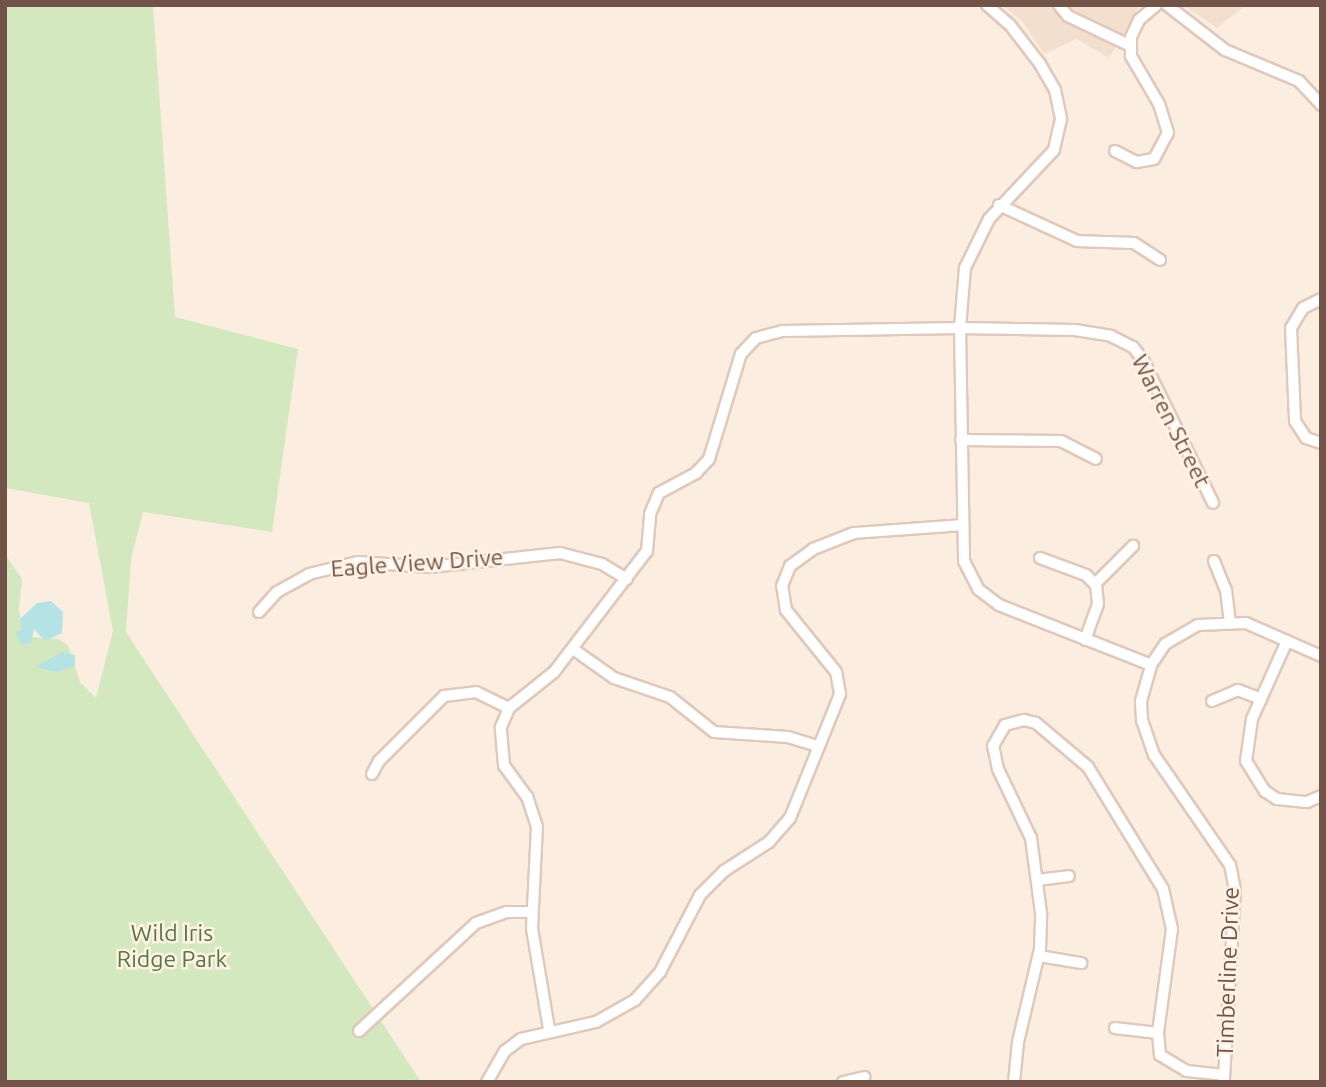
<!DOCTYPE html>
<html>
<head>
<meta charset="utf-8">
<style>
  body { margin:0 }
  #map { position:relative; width:1326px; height:1087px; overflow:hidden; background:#fbeee0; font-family:Ubuntu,sans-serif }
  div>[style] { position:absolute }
  .residential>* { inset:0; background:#f3dfce }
  .green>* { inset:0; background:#d4e8bf }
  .water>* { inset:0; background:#b5e2e4 }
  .roads { filter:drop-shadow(2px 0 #dfc9bc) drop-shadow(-2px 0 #dfc9bc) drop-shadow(0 2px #dfc9bc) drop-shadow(0 -2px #dfc9bc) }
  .minor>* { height:10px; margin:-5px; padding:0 5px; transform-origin:5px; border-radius:5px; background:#fff }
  span { translate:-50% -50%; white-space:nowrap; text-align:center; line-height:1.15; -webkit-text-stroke:5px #fff2e5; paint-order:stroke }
  .street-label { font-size:23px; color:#715348 }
  .park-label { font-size:23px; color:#557841 }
  .frame { position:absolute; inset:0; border:7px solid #715348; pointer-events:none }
</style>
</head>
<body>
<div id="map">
  <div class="residential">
    <i style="clip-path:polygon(1002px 5px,1140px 5px,1109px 58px,1076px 39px,1044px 54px,1022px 21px)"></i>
    <i style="clip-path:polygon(1183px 5px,1246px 5px,1217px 28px)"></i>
  </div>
  <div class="green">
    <i style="clip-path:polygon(5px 5px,153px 5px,175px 317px,298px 349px,272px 532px,143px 512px,131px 559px,126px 632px,421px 1082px,5px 1082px,5px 554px,22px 579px,19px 610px,24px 628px,33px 637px,58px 639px,68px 645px,80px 682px,96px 698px,113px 631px,89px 503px,5px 488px)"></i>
  </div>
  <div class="water">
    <i style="clip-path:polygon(51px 601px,63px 612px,62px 633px,45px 641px,34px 629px,31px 643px,22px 645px,15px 633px,21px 630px,21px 618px,37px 603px)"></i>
    <i style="clip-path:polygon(62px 652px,75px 655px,75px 666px,57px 672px,35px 667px)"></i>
  </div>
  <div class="roads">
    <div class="minor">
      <i style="left:987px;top:5px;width:30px;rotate:41deg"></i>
      <i style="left:1010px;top:25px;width:49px;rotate:52.4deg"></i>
      <i style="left:1040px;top:64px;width:30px;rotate:60deg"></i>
      <i style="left:1055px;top:90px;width:30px;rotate:78deg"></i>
      <i style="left:1061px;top:119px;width:32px;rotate:103deg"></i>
      <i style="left:1054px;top:150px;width:95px;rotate:133.3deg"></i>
      <i style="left:989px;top:219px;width:55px;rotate:116.1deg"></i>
      <i style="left:965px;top:268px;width:60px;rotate:94.8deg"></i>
      <i style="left:960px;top:328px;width:233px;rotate:89deg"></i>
      <i style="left:964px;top:561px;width:31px;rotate:63deg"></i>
      <i style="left:978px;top:589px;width:26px;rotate:37deg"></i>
      <i style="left:999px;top:605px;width:163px;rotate:21.5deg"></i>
      <i style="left:1059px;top:5px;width:14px;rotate:51deg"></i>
      <i style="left:1068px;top:16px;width:70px;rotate:25.5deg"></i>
      <i style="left:1167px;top:5px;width:73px;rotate:37.8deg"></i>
      <i style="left:1225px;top:50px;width:80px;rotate:22.7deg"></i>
      <i style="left:1299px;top:81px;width:33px;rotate:47deg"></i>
      <i style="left:1115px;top:151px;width:25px;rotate:27deg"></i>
      <i style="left:1137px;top:162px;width:17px;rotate:-10deg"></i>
      <i style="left:1154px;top:159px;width:30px;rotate:-62deg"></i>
      <i style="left:1168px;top:133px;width:30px;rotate:-107deg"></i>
      <i style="left:1159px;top:104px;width:56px;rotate:-120.3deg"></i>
      <i style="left:1131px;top:56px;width:19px;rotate:-90deg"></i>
      <i style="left:1131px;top:37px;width:19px;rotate:-65deg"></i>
      <i style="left:1139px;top:20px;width:23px;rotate:-41deg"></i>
      <i style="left:999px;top:205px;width:86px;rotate:24.8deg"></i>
      <i style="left:1077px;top:241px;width:57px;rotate:2deg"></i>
      <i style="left:1134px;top:243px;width:31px;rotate:33deg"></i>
      <i style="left:1321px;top:299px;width:20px;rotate:153deg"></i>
      <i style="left:1303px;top:308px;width:23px;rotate:121deg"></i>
      <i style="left:1291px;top:328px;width:93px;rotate:87.5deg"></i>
      <i style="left:1295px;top:421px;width:20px;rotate:57deg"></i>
      <i style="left:1306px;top:438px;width:16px;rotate:18deg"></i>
      <i style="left:961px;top:440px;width:100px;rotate:0.6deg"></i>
      <i style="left:1061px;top:441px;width:39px;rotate:27deg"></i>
      <i style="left:1040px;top:558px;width:49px;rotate:20.3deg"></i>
      <i style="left:1086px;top:575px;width:14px;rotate:45deg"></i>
      <i style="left:1096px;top:585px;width:19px;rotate:84deg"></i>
      <i style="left:1098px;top:604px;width:38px;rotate:110deg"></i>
      <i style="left:1214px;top:561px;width:31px;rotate:68deg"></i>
      <i style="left:1226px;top:590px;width:32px;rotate:83deg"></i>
      <i style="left:1095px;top:584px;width:54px;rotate:-45deg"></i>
      <i style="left:259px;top:612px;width:27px;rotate:-48deg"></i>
      <i style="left:277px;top:592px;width:37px;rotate:-29deg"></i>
      <i style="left:309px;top:574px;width:50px;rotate:-13.8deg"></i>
      <i style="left:358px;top:562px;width:72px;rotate:4deg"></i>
      <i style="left:430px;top:567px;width:131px;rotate:-6.1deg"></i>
      <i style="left:560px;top:553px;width:43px;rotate:14.7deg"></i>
      <i style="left:602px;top:564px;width:29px;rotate:31deg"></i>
      <i style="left:1287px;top:641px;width:85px;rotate:114.2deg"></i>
      <i style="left:1252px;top:719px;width:42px;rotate:98.1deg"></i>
      <i style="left:1246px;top:761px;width:36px;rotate:58deg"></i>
      <i style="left:1265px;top:791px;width:14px;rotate:34deg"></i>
      <i style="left:1277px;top:799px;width:30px;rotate:6deg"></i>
      <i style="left:1307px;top:802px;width:15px;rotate:-23deg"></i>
      <i style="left:573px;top:649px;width:50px;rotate:35.3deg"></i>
      <i style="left:614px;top:678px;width:59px;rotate:18.7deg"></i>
      <i style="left:670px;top:697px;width:56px;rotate:38.5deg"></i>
      <i style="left:714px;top:732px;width:74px;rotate:3.9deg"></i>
      <i style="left:788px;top:737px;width:30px;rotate:17deg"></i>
      <i style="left:1212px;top:701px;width:28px;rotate:-23deg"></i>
      <i style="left:1238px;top:690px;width:25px;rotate:21deg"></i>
      <i style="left:372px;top:774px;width:15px;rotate:-62deg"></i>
      <i style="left:379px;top:761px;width:92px;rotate:-45deg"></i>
      <i style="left:444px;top:696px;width:32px;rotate:-7deg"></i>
      <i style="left:476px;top:692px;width:37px;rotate:26deg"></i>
      <i style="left:1037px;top:880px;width:32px;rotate:-7deg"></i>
      <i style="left:1039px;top:956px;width:43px;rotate:9.5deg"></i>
      <i style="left:1115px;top:1028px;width:43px;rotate:6.6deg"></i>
      <i style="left:549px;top:1029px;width:102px;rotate:-99.6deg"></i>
      <i style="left:532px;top:928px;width:101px;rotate:-87.2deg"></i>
      <i style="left:537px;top:827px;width:32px;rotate:-108deg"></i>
      <i style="left:527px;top:797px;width:39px;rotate:-126deg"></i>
      <i style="left:504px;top:765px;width:38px;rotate:-95deg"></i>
      <i style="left:501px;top:727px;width:21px;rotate:-67deg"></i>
      <i style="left:509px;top:708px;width:58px;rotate:-38.7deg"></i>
      <i style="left:554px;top:672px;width:153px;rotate:-52.5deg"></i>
      <i style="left:647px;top:551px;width:37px;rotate:-85deg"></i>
      <i style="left:650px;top:514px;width:23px;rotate:-67deg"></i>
      <i style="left:659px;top:493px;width:42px;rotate:-28.4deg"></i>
      <i style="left:696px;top:473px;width:19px;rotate:-47deg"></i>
      <i style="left:709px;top:459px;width:110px;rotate:-73.1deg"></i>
      <i style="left:741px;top:354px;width:22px;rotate:-47deg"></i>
      <i style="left:756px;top:338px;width:28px;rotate:-15deg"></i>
      <i style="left:783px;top:331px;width:177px;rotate:-1deg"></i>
      <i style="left:960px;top:328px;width:115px;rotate:1deg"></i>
      <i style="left:1075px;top:330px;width:36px;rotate:9deg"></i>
      <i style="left:1111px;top:336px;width:25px;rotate:27deg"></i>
      <i style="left:1133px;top:347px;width:16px;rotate:52deg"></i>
      <i style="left:1143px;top:360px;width:159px;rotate:63.9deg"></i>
      <i style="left:359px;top:1031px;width:159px;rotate:-42.7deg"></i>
      <i style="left:476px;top:923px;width:33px;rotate:-20deg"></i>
      <i style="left:507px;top:912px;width:25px"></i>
      <i style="left:1224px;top:1079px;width:189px;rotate:-86.7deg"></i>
      <i style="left:1235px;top:890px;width:25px;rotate:-101deg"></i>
      <i style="left:1230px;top:865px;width:134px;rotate:-124.6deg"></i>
      <i style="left:1154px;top:755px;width:36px;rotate:-109deg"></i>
      <i style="left:1142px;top:721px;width:20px;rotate:-93deg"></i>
      <i style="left:1141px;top:701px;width:37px;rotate:-74deg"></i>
      <i style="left:1151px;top:665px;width:25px;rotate:-56deg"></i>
      <i style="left:1165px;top:644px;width:38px;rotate:-30deg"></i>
      <i style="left:1198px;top:625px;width:48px;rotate:-2.4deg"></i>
      <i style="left:1246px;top:623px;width:82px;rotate:23.7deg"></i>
      <i style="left:487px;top:1082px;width:36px;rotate:-60deg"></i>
      <i style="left:505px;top:1051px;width:20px;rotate:-37deg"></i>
      <i style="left:521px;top:1039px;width:77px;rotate:-12.8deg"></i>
      <i style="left:596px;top:1022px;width:45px;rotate:-29.4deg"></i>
      <i style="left:635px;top:1000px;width:38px;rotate:-48deg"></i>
      <i style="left:660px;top:972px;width:87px;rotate:-62.5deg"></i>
      <i style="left:700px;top:895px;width:34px;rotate:-45deg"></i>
      <i style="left:724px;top:871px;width:54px;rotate:-32.8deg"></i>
      <i style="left:769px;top:842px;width:32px;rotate:-49deg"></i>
      <i style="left:790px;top:818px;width:134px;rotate:-68deg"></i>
      <i style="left:840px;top:694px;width:22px;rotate:-100deg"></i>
      <i style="left:836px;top:672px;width:80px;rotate:-128.9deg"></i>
      <i style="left:786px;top:610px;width:24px;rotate:-99deg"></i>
      <i style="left:782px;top:586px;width:22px;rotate:-68deg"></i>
      <i style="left:790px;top:566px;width:29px;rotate:-36deg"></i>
      <i style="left:813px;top:549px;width:44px;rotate:-21.3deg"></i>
      <i style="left:854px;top:533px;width:108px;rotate:-4.2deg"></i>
      <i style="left:843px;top:1082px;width:22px;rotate:-13deg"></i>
      <i style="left:1014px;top:1082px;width:40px;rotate:-84.3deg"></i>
      <i style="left:1018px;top:1042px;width:96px;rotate:-76.7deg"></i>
      <i style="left:1040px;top:949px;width:36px;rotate:-88deg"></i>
      <i style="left:1041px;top:913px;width:76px;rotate:-97.6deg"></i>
      <i style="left:1031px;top:838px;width:76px;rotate:-115.6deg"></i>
      <i style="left:998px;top:769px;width:24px;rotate:-102deg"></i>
      <i style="left:993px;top:746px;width:24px;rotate:-60deg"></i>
      <i style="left:1005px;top:725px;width:20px;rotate:-15deg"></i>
      <i style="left:1024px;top:720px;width:12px;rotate:14deg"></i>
      <i style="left:1036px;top:723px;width:68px;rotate:40.2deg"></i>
      <i style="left:1088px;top:767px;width:143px;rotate:58.4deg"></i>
      <i style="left:1163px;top:889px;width:41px;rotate:77.3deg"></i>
      <i style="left:1172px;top:929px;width:105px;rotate:97.7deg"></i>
      <i style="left:1158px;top:1033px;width:22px;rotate:85deg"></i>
      <i style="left:1160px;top:1055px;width:31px;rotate:31deg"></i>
      <i style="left:1187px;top:1071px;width:37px;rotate:6deg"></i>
    </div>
  </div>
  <div class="street-label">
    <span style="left:1171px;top:421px;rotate:63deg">Warren Street</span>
    <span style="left:417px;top:563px;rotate:-4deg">Eagle View Drive</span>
    <span style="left:1228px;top:972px;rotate:-88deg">Timberline Drive</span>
  </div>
  <div class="park-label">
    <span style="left:172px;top:946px">Wild Iris<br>Ridge Park</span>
  </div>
  <div class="frame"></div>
</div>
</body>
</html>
